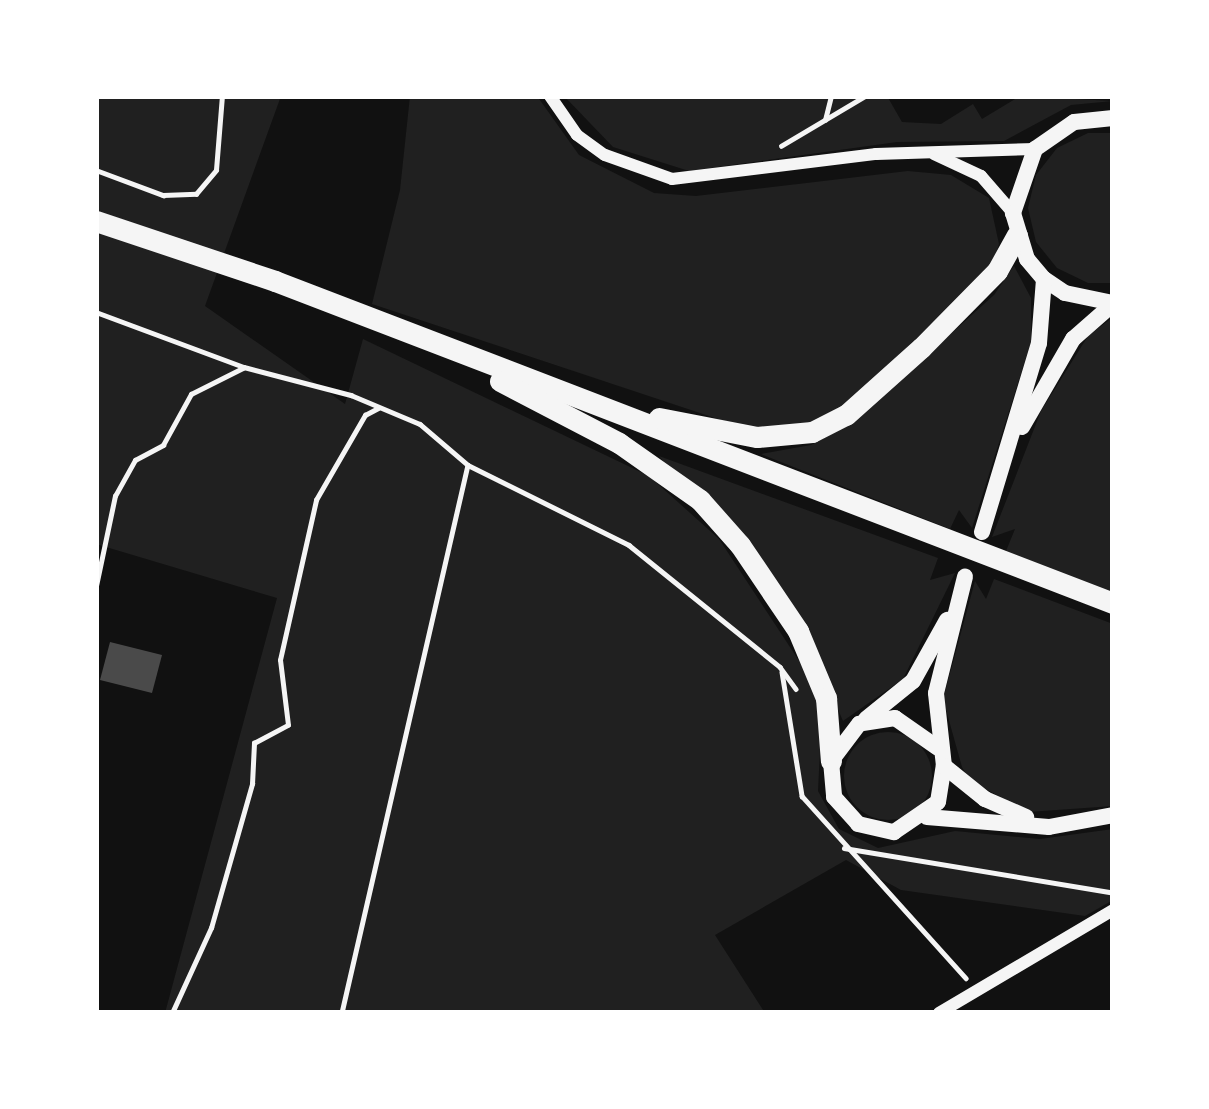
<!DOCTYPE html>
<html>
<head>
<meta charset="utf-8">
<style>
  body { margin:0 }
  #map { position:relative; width:1209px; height:1109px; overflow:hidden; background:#111; font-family:"IBM Plex Sans",sans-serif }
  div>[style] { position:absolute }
  .green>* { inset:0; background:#202020 }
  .round { border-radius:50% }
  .building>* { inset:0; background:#4a4a4a }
  .path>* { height:4.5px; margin:-2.25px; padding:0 2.25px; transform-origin:2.25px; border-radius:2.25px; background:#f5f5f5 }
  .minor>* { height:12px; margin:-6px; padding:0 6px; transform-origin:6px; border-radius:6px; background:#f5f5f5 }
  .tertiary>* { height:16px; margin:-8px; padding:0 8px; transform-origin:8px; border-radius:8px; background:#f5f5f5 }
  .primary>* { height:21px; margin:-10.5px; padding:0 10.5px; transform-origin:10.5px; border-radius:10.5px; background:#f5f5f5 }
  span { translate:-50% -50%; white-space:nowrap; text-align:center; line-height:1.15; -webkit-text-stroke:9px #fff; paint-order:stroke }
  .frame { position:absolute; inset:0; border:99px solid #fff; pointer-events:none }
</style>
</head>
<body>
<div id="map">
  <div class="green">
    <i style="clip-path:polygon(96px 96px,281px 96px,205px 306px,345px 404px,363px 339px,649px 476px,719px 539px,809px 676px,822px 710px,818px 791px,839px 829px,878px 848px,955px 831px,1040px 839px,1113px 829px,1113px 900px,1085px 916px,901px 890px,846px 860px,715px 935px,765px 1013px,165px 1013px,277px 598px,96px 544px)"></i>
    <i style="clip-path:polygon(410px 96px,537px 96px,579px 155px,654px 193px,696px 196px,908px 171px,951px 175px,989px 198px,999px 244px,992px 266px,835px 416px,783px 431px,721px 420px,372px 304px,400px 190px)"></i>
    <i style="clip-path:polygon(564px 96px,887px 96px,902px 122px,941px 124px,973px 104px,982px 119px,1020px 96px,1113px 101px,1071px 105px,1004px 141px,897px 142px,689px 171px,613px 147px)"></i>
    <i style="clip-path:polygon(1088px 133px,1113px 133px,1113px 283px,1088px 283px,1057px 268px,1036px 242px,1028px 208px,1036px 175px,1057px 148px)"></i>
    <i style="clip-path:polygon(1014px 266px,1031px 298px,1031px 342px,972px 528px,959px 510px,950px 529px,761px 454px,811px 445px,853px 422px,994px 295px)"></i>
    <i style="clip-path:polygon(1113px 317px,1113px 592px,1006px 551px,1015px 529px,992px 537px,1041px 411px,1088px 336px)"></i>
    <i style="clip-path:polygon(659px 456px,938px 558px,930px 580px,955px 573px,903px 679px,843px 721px,811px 647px)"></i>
    <i style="clip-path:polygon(994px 579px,1113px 624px,1113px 806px,1028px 812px,969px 780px,962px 767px,943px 699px,975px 581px,986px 599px)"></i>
    <i class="round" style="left:844px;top:732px;width:88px;height:88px"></i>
  </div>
  <div class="building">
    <i style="clip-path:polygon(110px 642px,162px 655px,152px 693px,100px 680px)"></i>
  </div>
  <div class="path">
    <i style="left:825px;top:120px;width:25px;rotate:-76deg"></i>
    <i style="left:781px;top:146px;width:98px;rotate:-30.8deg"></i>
    <i style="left:96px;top:170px;width:72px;rotate:20.5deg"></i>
    <i style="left:163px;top:195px;width:33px;rotate:-2deg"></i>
    <i style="left:196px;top:194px;width:31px;rotate:-50deg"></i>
    <i style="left:216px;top:170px;width:74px;rotate:-85.4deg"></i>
    <i style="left:96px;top:312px;width:158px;rotate:20.4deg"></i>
    <i style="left:244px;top:367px;width:111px;rotate:14.7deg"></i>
    <i style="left:351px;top:395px;width:75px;rotate:22.8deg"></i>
    <i style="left:420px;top:424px;width:63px;rotate:40.5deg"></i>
    <i style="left:468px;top:465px;width:562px;rotate:102.95deg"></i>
    <i style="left:468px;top:465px;width:180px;rotate:26.4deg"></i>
    <i style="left:629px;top:545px;width:194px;rotate:38.9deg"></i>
    <i style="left:780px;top:667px;width:27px;rotate:54deg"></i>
    <i style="left:96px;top:586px;width:92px;rotate:-78.1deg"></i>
    <i style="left:115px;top:496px;width:41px;rotate:-60.9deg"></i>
    <i style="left:135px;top:460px;width:32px;rotate:-28deg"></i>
    <i style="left:163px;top:445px;width:58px;rotate:-61.2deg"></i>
    <i style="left:191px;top:394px;width:58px;rotate:-26.6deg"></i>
    <i style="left:782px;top:672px;width:126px;rotate:80.8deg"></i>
    <i style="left:802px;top:796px;width:245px;rotate:48deg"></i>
    <i style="left:844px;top:848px;width:270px;rotate:9.4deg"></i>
    <i style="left:172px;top:1013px;width:94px;rotate:-65.4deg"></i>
    <i style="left:211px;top:928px;width:150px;rotate:-74.1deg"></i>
    <i style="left:252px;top:784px;width:41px;rotate:-87.2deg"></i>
    <i style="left:254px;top:743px;width:38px;rotate:-28deg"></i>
    <i style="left:288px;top:725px;width:65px;rotate:-97deg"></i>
    <i style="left:280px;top:660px;width:164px;rotate:-77.3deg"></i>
    <i style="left:316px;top:500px;width:98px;rotate:-60deg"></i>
    <i style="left:365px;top:415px;width:15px;rotate:-28deg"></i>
  </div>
  <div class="minor">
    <i style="left:550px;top:96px;width:47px;rotate:55.3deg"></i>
    <i style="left:577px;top:135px;width:34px;rotate:36deg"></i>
    <i style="left:605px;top:155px;width:71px;rotate:19.7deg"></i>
    <i style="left:672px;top:179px;width:206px;rotate:-7deg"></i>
    <i style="left:876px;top:154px;width:159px;rotate:-1.8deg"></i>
    <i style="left:934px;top:154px;width:52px;rotate:25.1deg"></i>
    <i style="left:981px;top:176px;width:49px;rotate:49.1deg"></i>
    <i style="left:939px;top:1013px;width:202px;rotate:-30.6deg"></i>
  </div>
  <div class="tertiary">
    <i style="left:1113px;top:118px;width:39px;rotate:174deg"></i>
    <i style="left:1074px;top:122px;width:47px;rotate:145.3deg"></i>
    <i style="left:1035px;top:149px;width:68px;rotate:109deg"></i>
    <i style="left:1013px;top:213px;width:48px;rotate:73.1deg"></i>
    <i style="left:1027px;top:259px;width:26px;rotate:50deg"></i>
    <i style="left:1044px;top:279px;width:25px;rotate:34deg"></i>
    <i style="left:1065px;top:293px;width:49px;rotate:11.8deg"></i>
    <i style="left:1022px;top:427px;width:102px;rotate:-59.9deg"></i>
    <i style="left:1073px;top:339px;width:53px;rotate:-41.2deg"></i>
    <i style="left:982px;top:532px;width:197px;rotate:-73.2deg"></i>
    <i style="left:1039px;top:343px;width:64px;rotate:-85.5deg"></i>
    <i style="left:866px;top:719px;width:60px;rotate:-39deg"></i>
    <i style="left:913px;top:681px;width:70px;rotate:-60.9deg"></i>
    <i style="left:938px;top:748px;width:52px;rotate:-145.1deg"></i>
    <i style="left:895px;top:718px;width:36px;rotate:171deg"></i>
    <i style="left:859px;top:724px;width:46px;rotate:127.1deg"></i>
    <i style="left:831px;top:761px;width:36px;rotate:85deg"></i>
    <i style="left:834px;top:797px;width:36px;rotate:48deg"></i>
    <i style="left:858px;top:824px;width:37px;rotate:13deg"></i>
    <i style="left:894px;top:832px;width:53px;rotate:-34.3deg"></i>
    <i style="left:938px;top:802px;width:36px;rotate:-81deg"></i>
    <i style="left:944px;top:766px;width:73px;rotate:-96.3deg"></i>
    <i style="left:936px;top:693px;width:120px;rotate:-76deg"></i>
    <i style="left:944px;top:766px;width:53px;rotate:38.8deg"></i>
    <i style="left:985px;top:799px;width:45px;rotate:23.7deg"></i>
    <i style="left:927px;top:817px;width:122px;rotate:4.7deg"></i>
    <i style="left:1049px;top:827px;width:65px;rotate:-10.6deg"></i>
  </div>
  <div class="primary">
    <i style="left:96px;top:221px;width:189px;rotate:18.5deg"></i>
    <i style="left:275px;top:281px;width:898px;rotate:21.02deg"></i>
    <i style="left:500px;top:381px;width:134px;rotate:27.5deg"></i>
    <i style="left:619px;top:443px;width:99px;rotate:35.1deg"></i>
    <i style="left:700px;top:500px;width:60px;rotate:48.4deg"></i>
    <i style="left:740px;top:545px;width:104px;rotate:56deg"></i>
    <i style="left:798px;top:631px;width:73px;rotate:67.3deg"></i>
    <i style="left:826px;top:698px;width:63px;rotate:85.5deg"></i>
    <i style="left:659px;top:418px;width:100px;rotate:11deg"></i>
    <i style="left:757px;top:437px;width:55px;rotate:-5.2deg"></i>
    <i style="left:812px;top:432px;width:38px;rotate:-27deg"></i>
    <i style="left:846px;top:415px;width:101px;rotate:-41.8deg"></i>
    <i style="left:921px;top:348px;width:108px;rotate:-45.4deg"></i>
    <i style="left:997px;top:271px;width:41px;rotate:-60.9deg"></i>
  </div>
  <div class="frame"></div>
</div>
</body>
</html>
